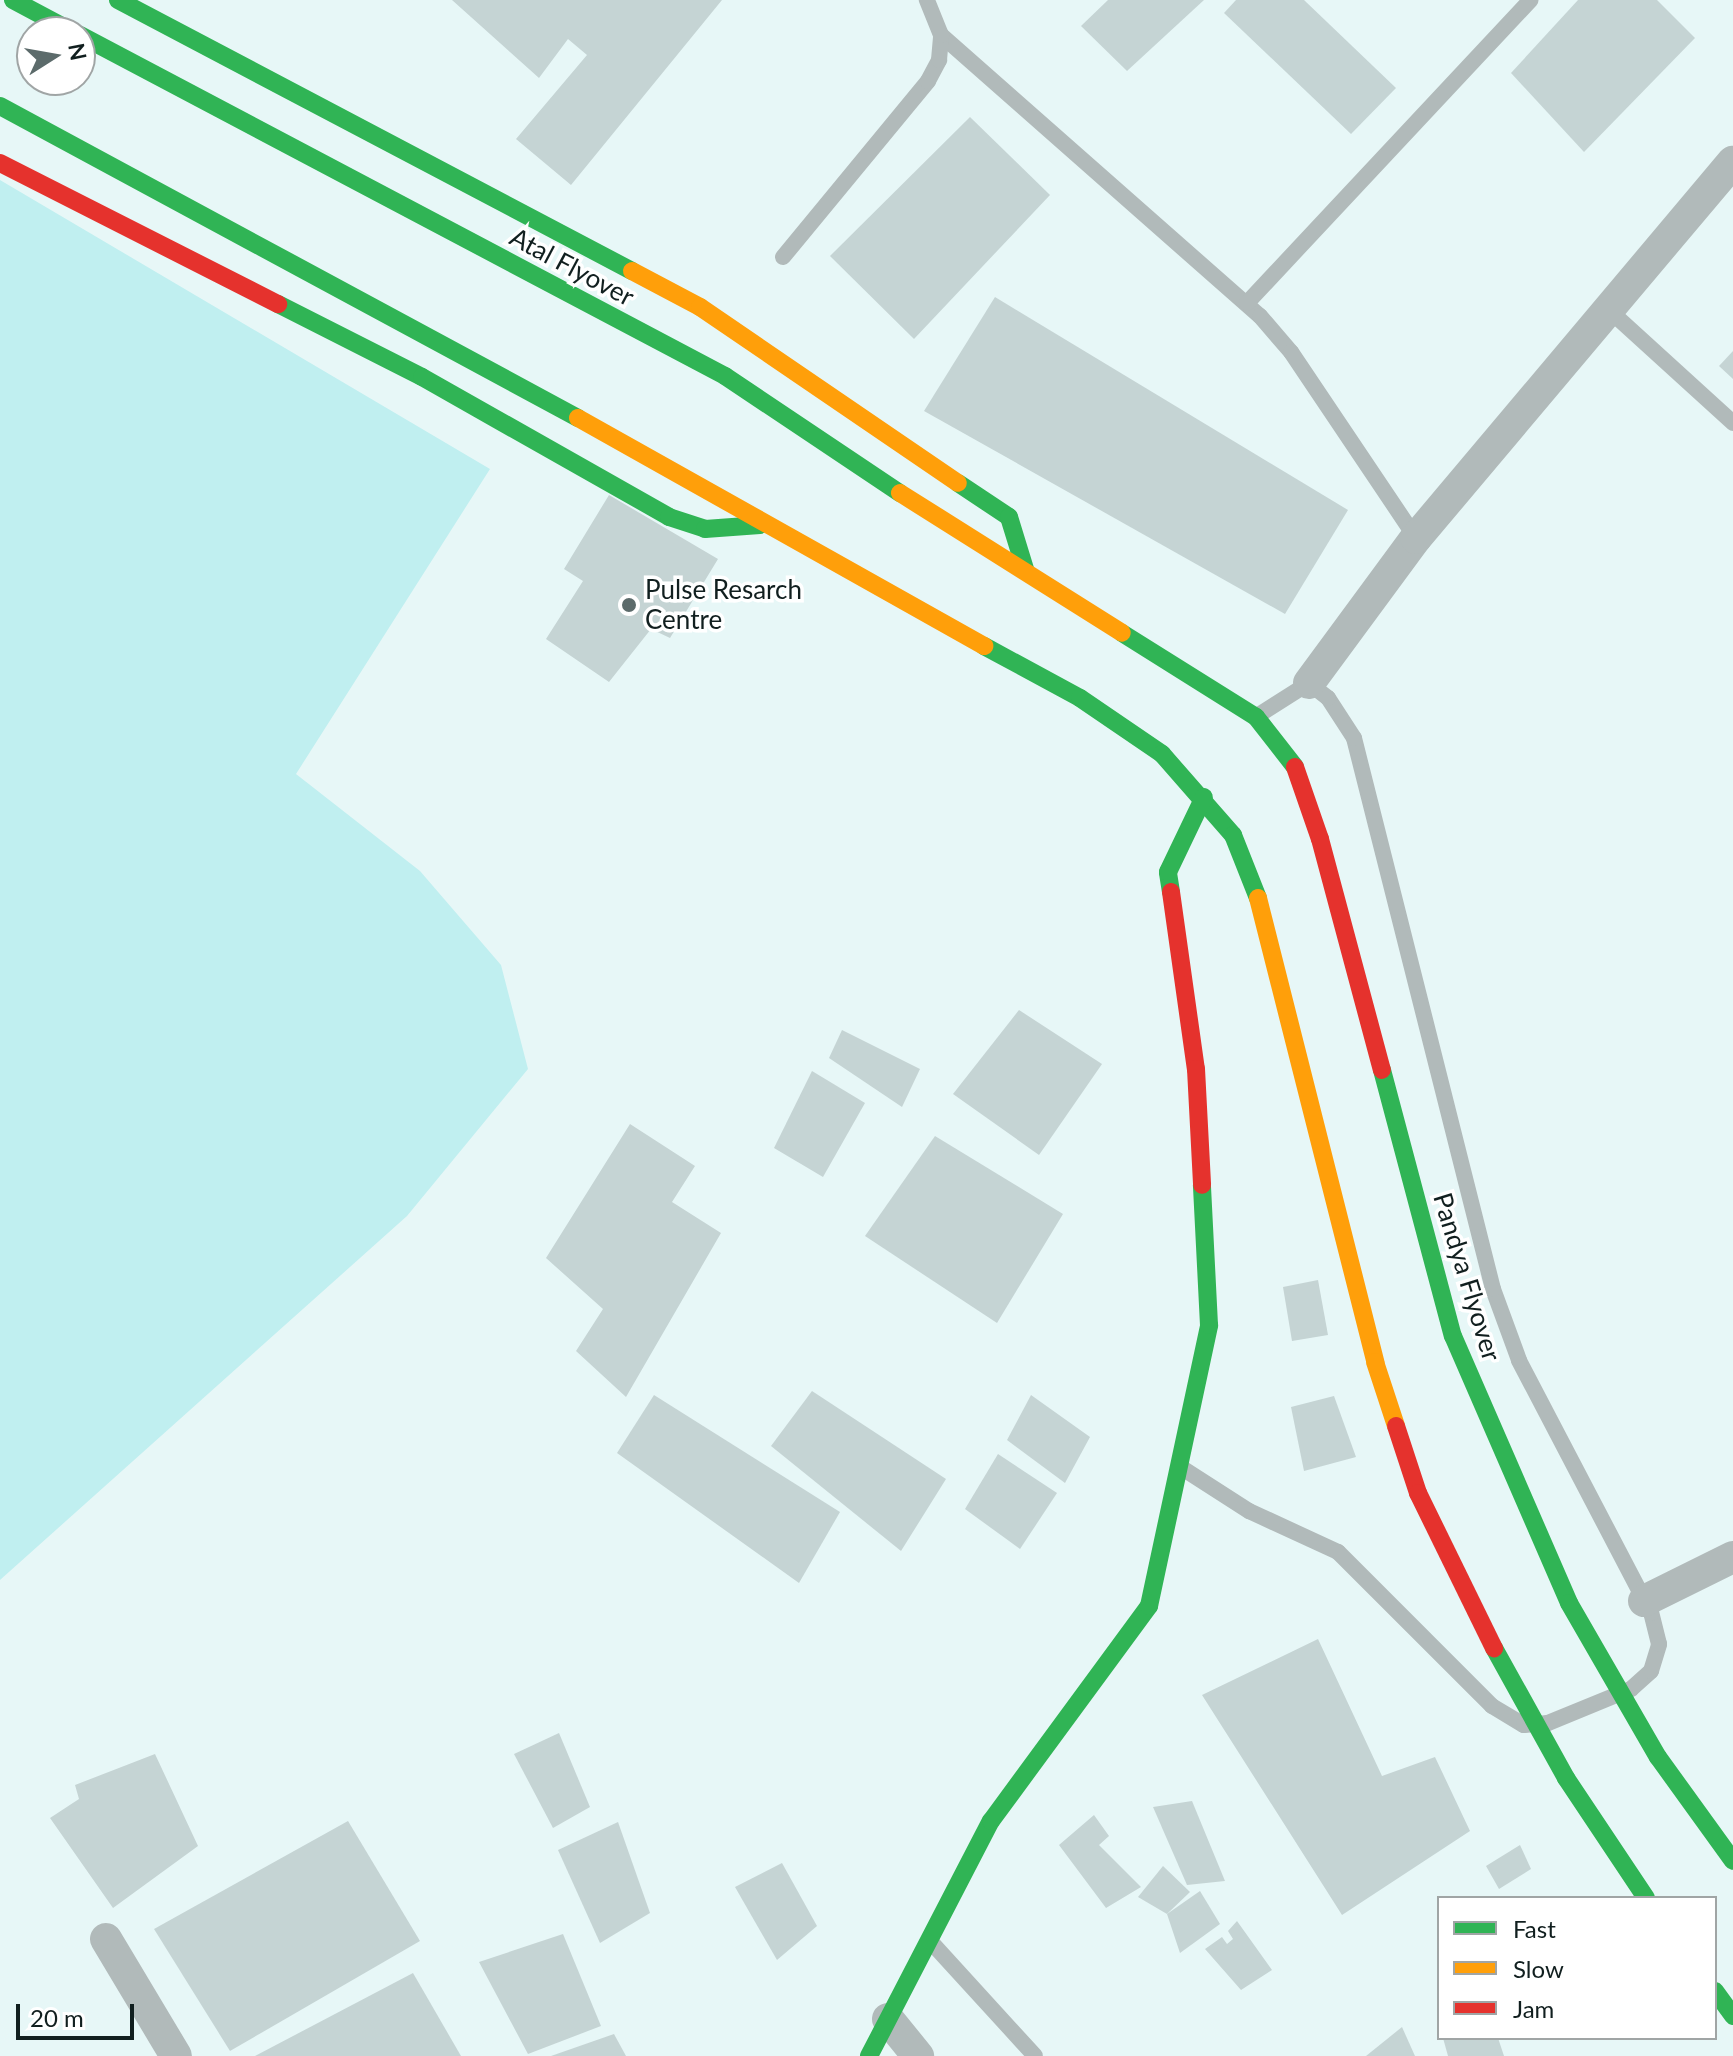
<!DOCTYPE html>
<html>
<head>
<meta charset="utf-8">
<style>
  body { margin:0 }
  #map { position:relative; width:1733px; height:2056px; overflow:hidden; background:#e7f7f7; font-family:Lato,sans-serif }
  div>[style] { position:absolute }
  .green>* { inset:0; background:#c0eff0 }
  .building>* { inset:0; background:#c5d4d4 }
  .lane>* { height:16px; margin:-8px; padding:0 8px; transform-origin:8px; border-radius:8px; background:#b1baba }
  .street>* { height:32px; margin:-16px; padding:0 16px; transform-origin:16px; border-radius:16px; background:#b1baba }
  .fast>* { height:18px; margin:-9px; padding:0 9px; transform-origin:9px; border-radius:9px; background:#30b455 }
  .slow>* { height:18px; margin:-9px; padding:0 9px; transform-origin:9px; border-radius:9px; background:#ff9f0a }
  .jam>* { height:18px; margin:-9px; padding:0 9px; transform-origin:9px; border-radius:9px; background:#e5322d }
  .fast-bridge>* { height:18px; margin:-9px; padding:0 9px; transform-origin:9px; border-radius:9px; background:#30b455 }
  .slow-bridge>* { height:18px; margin:-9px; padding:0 9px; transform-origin:9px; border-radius:9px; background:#ff9f0a }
  .jam-bridge>* { height:18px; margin:-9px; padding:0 9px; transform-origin:9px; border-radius:9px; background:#e5322d }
  .dots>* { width:22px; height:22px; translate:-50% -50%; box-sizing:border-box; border:4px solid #fff; border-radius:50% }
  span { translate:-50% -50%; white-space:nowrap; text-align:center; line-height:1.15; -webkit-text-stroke:7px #fff; paint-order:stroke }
  .street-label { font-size:26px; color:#111f1f }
  .poi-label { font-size:26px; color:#111f1f }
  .left { translate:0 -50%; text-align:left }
  .legend { position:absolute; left:1437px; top:1896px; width:280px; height:144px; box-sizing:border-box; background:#fff; border:2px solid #a0a5a5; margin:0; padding:10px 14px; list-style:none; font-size:24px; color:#111f1f }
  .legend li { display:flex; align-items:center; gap:16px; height:40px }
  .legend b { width:40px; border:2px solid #a0a5a5 }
  .north { position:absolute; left:16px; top:16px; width:80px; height:80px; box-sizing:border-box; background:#fff; border:2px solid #a0a5a5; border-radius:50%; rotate:79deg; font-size:22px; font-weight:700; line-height:32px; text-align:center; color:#111f1f }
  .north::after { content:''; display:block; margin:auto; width:28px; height:36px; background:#5c6b6b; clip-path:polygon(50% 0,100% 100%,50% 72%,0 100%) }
  .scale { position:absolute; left:16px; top:2004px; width:118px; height:36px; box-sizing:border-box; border:4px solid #111f1f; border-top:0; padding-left:10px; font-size:24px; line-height:28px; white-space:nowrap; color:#111f1f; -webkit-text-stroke:6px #fff; paint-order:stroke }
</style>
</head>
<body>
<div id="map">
  <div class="green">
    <i style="clip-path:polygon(0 180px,490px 469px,296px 774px,420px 871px,501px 965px,528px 1069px,407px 1216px,0 1580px)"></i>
  </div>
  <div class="building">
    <i style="clip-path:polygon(452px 0,722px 0,571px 185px,516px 139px,587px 55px,568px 39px,539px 78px)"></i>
    <i style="clip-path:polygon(1108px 0,1204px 0,1127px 71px,1081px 26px)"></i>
    <i style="clip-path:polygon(1236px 0,1304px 0,1396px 88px,1351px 134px,1224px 13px)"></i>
    <i style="clip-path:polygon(1578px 0,1657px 0,1695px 38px,1584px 152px,1511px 73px)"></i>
    <i style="clip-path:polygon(970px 117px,1050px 195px,914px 339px,830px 256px)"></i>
    <i style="clip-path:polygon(995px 297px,1348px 510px,1285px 614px,924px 411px)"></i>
    <i style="clip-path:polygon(1733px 351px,1733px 379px,1719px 366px)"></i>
    <i style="clip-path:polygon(609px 495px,718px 559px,670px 638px,651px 629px,609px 682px,546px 639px,583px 581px,564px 569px)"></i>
    <i style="clip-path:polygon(1019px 1010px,1102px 1064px,1039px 1155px,953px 1094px)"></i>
    <i style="clip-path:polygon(842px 1030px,920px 1069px,902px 1107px,829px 1058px)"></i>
    <i style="clip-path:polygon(812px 1071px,865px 1103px,823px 1177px,774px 1148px)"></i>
    <i style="clip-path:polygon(630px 1124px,695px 1166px,672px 1202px,721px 1233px,626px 1397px,576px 1351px,603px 1309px,546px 1258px)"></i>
    <i style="clip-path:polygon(935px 1136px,1063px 1214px,997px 1323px,865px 1236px)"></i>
    <i style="clip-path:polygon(1318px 1280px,1328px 1335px,1292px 1341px,1283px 1287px)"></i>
    <i style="clip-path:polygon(812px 1391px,946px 1479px,901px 1551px,771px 1446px)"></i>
    <i style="clip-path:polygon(654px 1395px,840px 1512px,799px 1583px,617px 1453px)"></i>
    <i style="clip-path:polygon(1031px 1395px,1090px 1437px,1065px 1483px,1007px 1440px)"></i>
    <i style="clip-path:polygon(1334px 1396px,1356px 1457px,1304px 1471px,1291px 1407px)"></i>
    <i style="clip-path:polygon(998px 1454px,1057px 1493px,1020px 1549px,965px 1509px)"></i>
    <i style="clip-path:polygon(1318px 1639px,1382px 1776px,1435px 1757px,1470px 1831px,1342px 1915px,1202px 1695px)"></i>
    <i style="clip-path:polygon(559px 1733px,590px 1807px,553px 1828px,514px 1754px)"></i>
    <i style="clip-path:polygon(155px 1754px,198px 1846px,113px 1908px,50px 1818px,79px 1799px,75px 1785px)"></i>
    <i style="clip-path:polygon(1192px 1801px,1225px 1881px,1187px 1885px,1153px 1807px)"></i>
    <i style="clip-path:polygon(1094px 1815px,1109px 1836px,1099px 1845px,1141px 1887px,1106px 1908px,1059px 1845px)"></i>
    <i style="clip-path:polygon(348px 1821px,420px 1941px,230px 2051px,154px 1929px)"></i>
    <i style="clip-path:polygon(618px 1822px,650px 1913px,600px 1943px,558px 1850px)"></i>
    <i style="clip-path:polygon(1520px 1845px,1531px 1869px,1499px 1889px,1486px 1866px)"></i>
    <i style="clip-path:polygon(782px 1863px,817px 1926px,777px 1960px,735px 1887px)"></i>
    <i style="clip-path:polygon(1163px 1866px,1190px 1892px,1167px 1914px,1138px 1897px)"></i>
    <i style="clip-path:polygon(1200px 1891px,1220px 1924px,1180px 1953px,1167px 1914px)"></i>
    <i style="clip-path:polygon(1237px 1921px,1272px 1970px,1241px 1990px,1205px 1949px,1222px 1937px,1227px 1944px,1233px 1939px,1228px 1931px)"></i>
    <i style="clip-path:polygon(563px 1934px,601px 2026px,528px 2054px,479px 1962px)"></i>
    <i style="clip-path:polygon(413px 1973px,461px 2056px,255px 2056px)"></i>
    <i style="clip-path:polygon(1402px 2027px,1415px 2056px,1366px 2056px)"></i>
    <i style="clip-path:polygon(614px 2034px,626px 2056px,551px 2056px)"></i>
    <i style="clip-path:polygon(1443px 2038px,1498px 2038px,1504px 2056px,1448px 2056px)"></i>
  </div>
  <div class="lane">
    <i style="left:941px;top:35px;width:425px;rotate:41.4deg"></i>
    <i style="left:1260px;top:316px;width:48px;rotate:49.3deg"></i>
    <i style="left:1291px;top:352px;width:224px;rotate:56.1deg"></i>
    <i style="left:783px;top:257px;width:228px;rotate:-50.5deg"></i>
    <i style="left:928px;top:81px;width:24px;rotate:-62deg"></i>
    <i style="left:939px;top:60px;width:25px;rotate:-85deg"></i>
    <i style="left:941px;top:35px;width:38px;rotate:-112deg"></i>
    <i style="left:1247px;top:303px;width:415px;rotate:-46.9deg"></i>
    <i style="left:1609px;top:310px;width:168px;rotate:42.3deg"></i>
    <i style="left:1182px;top:1468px;width:80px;rotate:32.7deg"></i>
    <i style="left:1249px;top:1511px;width:98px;rotate:24.7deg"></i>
    <i style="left:1338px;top:1552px;width:218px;rotate:45deg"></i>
    <i style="left:1492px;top:1706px;width:37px;rotate:31deg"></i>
    <i style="left:1524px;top:1725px;width:24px;rotate:-5deg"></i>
    <i style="left:1548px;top:1723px;width:90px;rotate:-22.3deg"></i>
    <i style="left:1631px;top:1689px;width:27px;rotate:-42deg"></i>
    <i style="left:1651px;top:1671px;width:28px;rotate:-73deg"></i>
    <i style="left:1659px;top:1644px;width:32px;rotate:-104deg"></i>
    <i style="left:1651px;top:1613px;width:285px;rotate:-117.6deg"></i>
    <i style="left:1519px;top:1360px;width:76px;rotate:-110.1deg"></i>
    <i style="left:1493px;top:1289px;width:568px;rotate:-104.16deg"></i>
    <i style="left:1354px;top:738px;width:48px;rotate:-123deg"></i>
    <i style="left:1328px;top:698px;width:24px;rotate:-142deg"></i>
    <i style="left:1309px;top:683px;width:62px;rotate:147.6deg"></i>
    <i style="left:931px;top:1942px;width:154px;rotate:47.6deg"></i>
  </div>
  <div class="street">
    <i style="left:1309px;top:683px;width:180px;rotate:-53.6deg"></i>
    <i style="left:1416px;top:538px;width:492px;rotate:-49.9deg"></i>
    <i style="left:1644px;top:1601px;width:99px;rotate:-26.3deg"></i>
    <i style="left:106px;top:1939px;width:136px;rotate:59.1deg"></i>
    <i style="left:888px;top:2019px;width:48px;rotate:51deg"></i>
  </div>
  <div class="fast">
    <i style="left:13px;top:0;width:68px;rotate:28.1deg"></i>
    <i style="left:118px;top:0;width:581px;rotate:27.8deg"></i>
    <i style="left:80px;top:35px;width:730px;rotate:27.86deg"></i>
    <i style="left:725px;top:376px;width:211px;rotate:33.8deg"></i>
    <i style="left:0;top:106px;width:657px;rotate:28.36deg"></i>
    <i style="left:278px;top:304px;width:161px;rotate:26.9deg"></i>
    <i style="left:422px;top:377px;width:284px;rotate:29.5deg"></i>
    <i style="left:669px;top:517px;width:38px;rotate:18deg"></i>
    <i style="left:705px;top:529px;width:55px;rotate:-4.2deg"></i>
    <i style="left:958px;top:483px;width:61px;rotate:33.7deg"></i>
    <i style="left:1009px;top:517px;width:54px;rotate:72.9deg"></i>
    <i style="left:1122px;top:633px;width:158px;rotate:32.1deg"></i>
    <i style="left:1256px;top:717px;width:63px;rotate:52deg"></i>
    <i style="left:984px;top:646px;width:109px;rotate:28.4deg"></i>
    <i style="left:1080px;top:698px;width:99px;rotate:34.3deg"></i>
    <i style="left:1162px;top:754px;width:108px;rotate:48.8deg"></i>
    <i style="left:1233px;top:835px;width:68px;rotate:68.4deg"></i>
    <i style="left:1171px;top:892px;width:20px;rotate:-99deg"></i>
    <i style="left:1168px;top:872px;width:83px;rotate:-64.4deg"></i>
    <i style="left:1715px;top:1991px;width:31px;rotate:54deg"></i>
    <i style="left:869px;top:2056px;width:265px;rotate:-62.6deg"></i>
    <i style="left:991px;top:1821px;width:267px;rotate:-53.7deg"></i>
    <i style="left:1149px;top:1606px;width:287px;rotate:-77.9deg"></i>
    <i style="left:1209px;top:1325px;width:140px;rotate:-92.9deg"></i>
  </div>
  <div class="slow">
    <i style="left:632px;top:271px;width:77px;rotate:27.9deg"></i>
    <i style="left:700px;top:307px;width:312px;rotate:34.3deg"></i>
    <i style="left:578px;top:418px;width:466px;rotate:29.3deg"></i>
    <i style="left:900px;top:493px;width:262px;rotate:32.2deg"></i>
  </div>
  <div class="jam">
    <i style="left:0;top:163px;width:312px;rotate:26.9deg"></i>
    <i style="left:1171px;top:892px;width:179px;rotate:82deg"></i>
    <i style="left:1196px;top:1069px;width:116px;rotate:87deg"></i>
  </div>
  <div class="fast-bridge">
    <i style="left:1382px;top:1070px;width:275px;rotate:75.1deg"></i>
    <i style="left:1453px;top:1336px;width:291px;rotate:66.5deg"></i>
    <i style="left:1569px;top:1603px;width:178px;rotate:60deg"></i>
    <i style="left:1658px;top:1757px;width:128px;rotate:54.2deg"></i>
    <i style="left:1494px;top:1648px;width:149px;rotate:61deg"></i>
    <i style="left:1566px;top:1778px;width:144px;rotate:56.3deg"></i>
  </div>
  <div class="slow-bridge">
    <i style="left:1258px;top:898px;width:479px;rotate:75.8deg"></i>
    <i style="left:1375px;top:1362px;width:67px;rotate:71.8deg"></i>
  </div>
  <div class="jam-bridge">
    <i style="left:1295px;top:767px;width:76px;rotate:70.9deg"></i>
    <i style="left:1320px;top:839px;width:239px;rotate:75deg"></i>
    <i style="left:1396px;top:1426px;width:71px;rotate:71.8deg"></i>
    <i style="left:1418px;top:1493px;width:173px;rotate:63.9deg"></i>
  </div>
  <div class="dots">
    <i style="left:629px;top:605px;background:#5c6b6b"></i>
  </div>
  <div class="street-label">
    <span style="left:572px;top:267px;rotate:28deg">Atal Flyover</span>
    <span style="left:1467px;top:1277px;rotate:73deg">Pandya Flyover</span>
  </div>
  <div class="poi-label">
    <span class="left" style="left:645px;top:605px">Pulse Resarch<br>Centre</span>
  </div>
  <ul class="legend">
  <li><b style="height:10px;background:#30b455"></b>Fast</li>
  <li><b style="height:10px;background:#ff9f0a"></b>Slow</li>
  <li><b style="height:10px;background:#e5322d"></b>Jam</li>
  </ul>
  <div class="north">N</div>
  <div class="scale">20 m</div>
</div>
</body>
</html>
